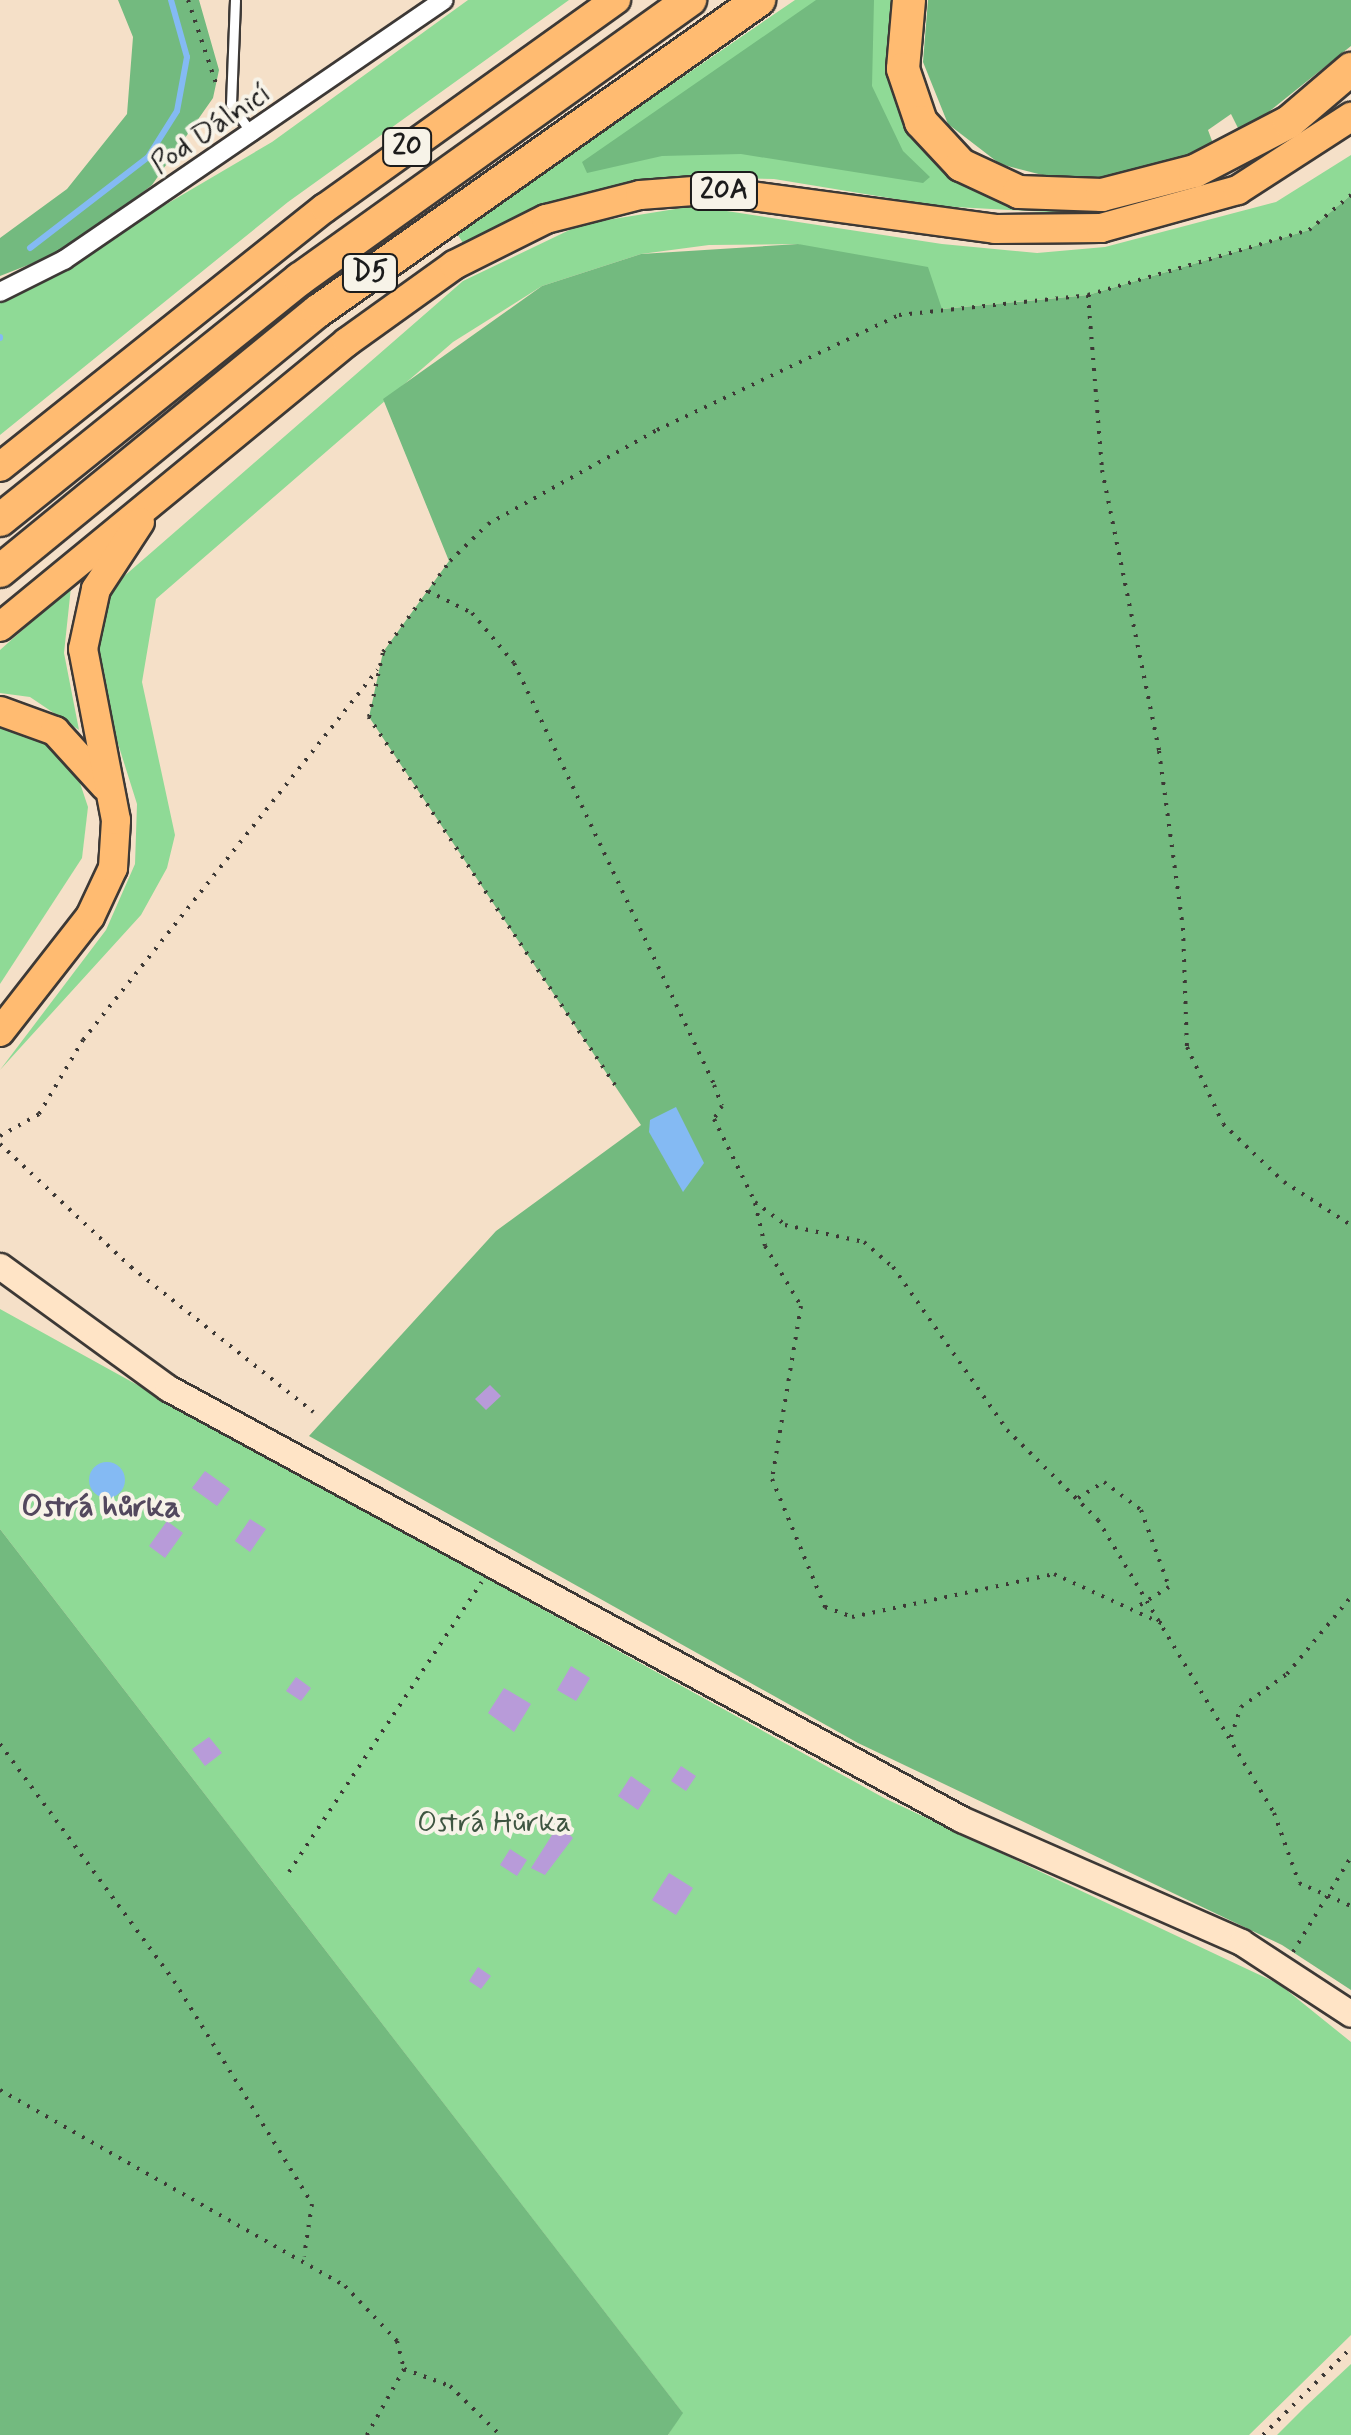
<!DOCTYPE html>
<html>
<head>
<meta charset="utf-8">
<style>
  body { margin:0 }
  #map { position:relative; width:1351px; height:2435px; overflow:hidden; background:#f5e0c8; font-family:Mynerve,sans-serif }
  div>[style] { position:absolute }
  .green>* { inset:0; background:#8fda96 }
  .forest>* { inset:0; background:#73ba7f }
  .water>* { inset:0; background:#84baf3 }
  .round { border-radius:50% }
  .stream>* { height:6px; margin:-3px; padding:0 3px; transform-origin:3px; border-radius:3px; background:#84baf3 }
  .building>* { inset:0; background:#b89bd9 }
  .path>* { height:4px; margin-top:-2px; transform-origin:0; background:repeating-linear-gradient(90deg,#3d3936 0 2.5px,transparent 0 10.5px) }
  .roads { filter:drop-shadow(2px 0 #3d3936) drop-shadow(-2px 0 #3d3936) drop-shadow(0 2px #3d3936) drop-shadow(0 -2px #3d3936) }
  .service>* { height:9px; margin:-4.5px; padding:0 4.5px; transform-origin:4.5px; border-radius:4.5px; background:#fff }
  .minor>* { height:18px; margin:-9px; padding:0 9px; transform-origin:9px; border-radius:9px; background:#fff }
  .secondary>* { height:25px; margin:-12.5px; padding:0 12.5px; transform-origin:12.5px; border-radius:12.5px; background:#ffe4c6 }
  .trunk>* { height:28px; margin:-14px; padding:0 14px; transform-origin:14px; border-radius:14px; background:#ffbb71 }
  .motorway>* { height:32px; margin:-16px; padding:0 16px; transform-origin:16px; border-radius:16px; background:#ffbb71 }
  span { translate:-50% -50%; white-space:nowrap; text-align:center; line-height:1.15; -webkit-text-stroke:8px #f7f3e8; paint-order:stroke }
  .shield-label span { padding:2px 8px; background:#f7f3e8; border:2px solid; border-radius:8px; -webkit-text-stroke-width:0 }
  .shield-label { font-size:28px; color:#1c1c1c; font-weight:700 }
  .street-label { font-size:30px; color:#1c1c1c }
  .park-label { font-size:30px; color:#3e5541 }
  .neighbourhood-label { font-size:32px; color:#53485e; font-weight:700 }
</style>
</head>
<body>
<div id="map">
  <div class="green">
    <i style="clip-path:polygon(468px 0,569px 0,288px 202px,0 435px,0 302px,272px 142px)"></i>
    <i style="clip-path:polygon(795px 0,895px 0,889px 61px,930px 158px,1008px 205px,1084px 214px,938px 206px,774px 179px,665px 177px,546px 204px,463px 243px,456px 232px)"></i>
    <i style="clip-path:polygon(1351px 155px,1351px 195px,1309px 230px,1088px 295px,941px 309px,798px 244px,709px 245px,641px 254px,542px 286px,453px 342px,156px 599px,142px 682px,175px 835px,167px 868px,141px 915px,0 1070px,106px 930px,135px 864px,137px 804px,92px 661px,114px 585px,463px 281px,582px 224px,694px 206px,942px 244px,1037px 253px,1105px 247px,1276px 202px)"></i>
    <i style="clip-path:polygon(71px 587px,64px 653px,79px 730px,30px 697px,0 693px,0 650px)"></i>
    <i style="clip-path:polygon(0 725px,44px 734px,74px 765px,88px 807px,82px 858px,0 984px)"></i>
    <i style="clip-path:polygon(0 1309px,884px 1798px,1279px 1984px,1351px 2042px,1351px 2335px,1249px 2435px,668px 2435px,682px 2412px,0 1529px)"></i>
    <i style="clip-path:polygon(1351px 2364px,1351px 2435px,1277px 2435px,1305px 2407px)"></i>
  </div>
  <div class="forest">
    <i style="clip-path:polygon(118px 0,199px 0,219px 70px,213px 98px,152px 185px,69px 249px,0 276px,0 238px,67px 189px,127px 114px,133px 37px)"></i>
    <i style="clip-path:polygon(816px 0,874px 0,872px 86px,903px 151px,930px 177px,923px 183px,741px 154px,662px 156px,587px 173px,582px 162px)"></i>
    <i style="clip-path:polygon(928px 0,1351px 0,1351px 46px,1241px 134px,1231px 114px,1208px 130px,1215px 149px,1116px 179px,1062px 180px,1000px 164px,948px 124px,923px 62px)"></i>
    <i style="clip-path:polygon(1351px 195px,1351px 1990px,1282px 1945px,858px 1743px,309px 1436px,496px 1231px,641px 1125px,369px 717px,383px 652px,449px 561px,383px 399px,542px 286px,641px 254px,798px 244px,928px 267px,942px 309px,1088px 295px,1309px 230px)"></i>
    <i style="clip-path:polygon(0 1529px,683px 2413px,668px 2435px,0 2435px)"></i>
  </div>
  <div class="water">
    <i style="clip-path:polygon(676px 1107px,704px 1163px,683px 1192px,649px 1132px,650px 1120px)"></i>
    <i class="round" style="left:89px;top:1462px;width:36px;height:36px"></i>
  </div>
  <div class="stream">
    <i style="left:30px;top:248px;width:149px;rotate:-37.6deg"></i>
    <i style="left:148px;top:157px;width:54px;rotate:-57.8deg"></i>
    <i style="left:177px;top:111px;width:55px;rotate:-79.5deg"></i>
    <i style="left:187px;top:57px;width:59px;rotate:-105.7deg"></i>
    <i style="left:0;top:338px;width:1px;rotate:-90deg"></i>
  </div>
  <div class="building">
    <i style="clip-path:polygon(490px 1385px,501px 1396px,486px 1410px,475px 1399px)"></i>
    <i style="clip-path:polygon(205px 1471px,230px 1489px,217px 1506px,192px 1488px)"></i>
    <i style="clip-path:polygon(250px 1519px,266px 1529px,250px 1552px,235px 1541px)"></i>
    <i style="clip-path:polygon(167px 1521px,183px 1533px,165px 1558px,149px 1546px)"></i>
    <i style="clip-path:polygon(571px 1666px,590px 1678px,576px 1701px,557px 1690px)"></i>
    <i style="clip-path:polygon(296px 1677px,311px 1688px,301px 1701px,286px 1691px)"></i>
    <i style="clip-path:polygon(504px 1688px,531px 1704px,514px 1732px,488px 1713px)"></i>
    <i style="clip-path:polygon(209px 1737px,222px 1753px,205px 1766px,192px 1749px)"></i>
    <i style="clip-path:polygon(681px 1766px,696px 1776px,686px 1791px,671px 1781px)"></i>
    <i style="clip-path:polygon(631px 1776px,651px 1790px,638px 1810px,618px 1796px)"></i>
    <i style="clip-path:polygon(559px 1824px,573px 1838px,545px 1875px,531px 1868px)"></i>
    <i style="clip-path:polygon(510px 1849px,527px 1860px,517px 1876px,500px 1865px)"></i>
    <i style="clip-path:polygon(669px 1873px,693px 1888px,676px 1915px,652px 1900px)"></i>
    <i style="clip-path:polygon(478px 1967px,491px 1976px,481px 1989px,469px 1981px)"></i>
  </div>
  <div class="path">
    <i style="left:188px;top:0;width:94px;rotate:71.4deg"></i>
    <i style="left:1088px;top:295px;width:176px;rotate:85.4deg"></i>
    <i style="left:1102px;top:470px;width:287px;rotate:78.5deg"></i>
    <i style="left:1159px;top:751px;width:179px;rotate:82.3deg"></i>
    <i style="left:1183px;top:928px;width:119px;rotate:88.1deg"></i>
    <i style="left:1187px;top:1047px;width:85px;rotate:64.9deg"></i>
    <i style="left:1223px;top:1124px;width:84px;rotate:43.6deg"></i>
    <i style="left:1284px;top:1182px;width:80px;rotate:32.7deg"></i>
    <i style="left:428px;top:591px;width:49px;rotate:26.6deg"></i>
    <i style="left:472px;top:613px;width:65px;rotate:50deg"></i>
    <i style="left:514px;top:663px;width:467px;rotate:64.6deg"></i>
    <i style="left:714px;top:1085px;width:22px;rotate:69deg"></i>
    <i style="left:722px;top:1106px;width:15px;rotate:122deg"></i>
    <i style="left:714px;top:1119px;width:93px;rotate:63.7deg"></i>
    <i style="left:755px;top:1202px;width:38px;rotate:37deg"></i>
    <i style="left:785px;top:1225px;width:81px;rotate:12.1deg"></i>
    <i style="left:864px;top:1242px;width:38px;rotate:41deg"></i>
    <i style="left:893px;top:1267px;width:199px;rotate:55deg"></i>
    <i style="left:1007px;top:1430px;width:128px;rotate:44.7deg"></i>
    <i style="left:1098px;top:1520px;width:342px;rotate:59deg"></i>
    <i style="left:1274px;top:1813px;width:74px;rotate:70.3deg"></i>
    <i style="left:1299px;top:1883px;width:57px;rotate:23.9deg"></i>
    <i style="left:615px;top:1085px;width:443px;rotate:-123.8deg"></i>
    <i style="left:369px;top:717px;width:66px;rotate:-77.8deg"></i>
    <i style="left:383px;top:652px;width:113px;rotate:-53.6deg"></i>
    <i style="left:450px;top:561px;width:53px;rotate:-44.2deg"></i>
    <i style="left:488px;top:524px;width:193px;rotate:-29.1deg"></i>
    <i style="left:657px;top:430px;width:268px;rotate:-25.4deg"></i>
    <i style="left:899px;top:315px;width:190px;rotate:-6deg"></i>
    <i style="left:1088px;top:295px;width:230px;rotate:-16.4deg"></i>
    <i style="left:1309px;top:230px;width:55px;rotate:-39.8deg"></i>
    <i style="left:0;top:1136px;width:45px;rotate:-29.4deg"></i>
    <i style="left:39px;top:1114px;width:86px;rotate:-59.3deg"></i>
    <i style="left:83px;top:1040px;width:473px;rotate:-51.5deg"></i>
    <i style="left:0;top:1144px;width:180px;rotate:43.2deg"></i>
    <i style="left:131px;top:1267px;width:233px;rotate:38.5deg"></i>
    <i style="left:755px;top:1203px;width:44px;rotate:76.9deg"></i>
    <i style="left:765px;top:1246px;width:70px;rotate:59deg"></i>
    <i style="left:801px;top:1306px;width:175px;rotate:99.5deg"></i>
    <i style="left:772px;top:1479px;width:139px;rotate:67.5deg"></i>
    <i style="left:825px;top:1607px;width:29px;rotate:20deg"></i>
    <i style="left:852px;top:1617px;width:207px;rotate:-12deg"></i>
    <i style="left:1054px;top:1574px;width:120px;rotate:24.6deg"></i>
    <i style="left:1078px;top:1498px;width:31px;rotate:-32deg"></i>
    <i style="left:1104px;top:1482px;width:46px;rotate:37.1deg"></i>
    <i style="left:1141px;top:1510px;width:82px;rotate:70deg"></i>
    <i style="left:1169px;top:1587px;width:38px;rotate:148deg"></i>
    <i style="left:1231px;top:1737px;width:32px;rotate:-72deg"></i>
    <i style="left:1241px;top:1707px;width:57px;rotate:-35.7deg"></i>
    <i style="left:1287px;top:1674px;width:100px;rotate:-50.3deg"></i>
    <i style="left:0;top:1744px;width:294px;rotate:53.7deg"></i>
    <i style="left:174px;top:1981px;width:262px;rotate:58.2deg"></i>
    <i style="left:312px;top:2204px;width:53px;rotate:98.7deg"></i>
    <i style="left:289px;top:1872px;width:348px;rotate:-56.4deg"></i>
    <i style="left:1293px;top:1952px;width:111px;rotate:-58.6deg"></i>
    <i style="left:0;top:2090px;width:397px;rotate:29.6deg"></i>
    <i style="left:345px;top:2286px;width:76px;rotate:46.6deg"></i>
    <i style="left:397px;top:2341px;width:29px;rotate:76deg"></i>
    <i style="left:404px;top:2369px;width:76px;rotate:119.3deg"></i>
    <i style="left:404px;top:2369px;width:49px;rotate:20.3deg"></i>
    <i style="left:450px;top:2386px;width:70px;rotate:44.4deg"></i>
    <i style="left:1263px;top:2435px;width:124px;rotate:-44.7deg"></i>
  </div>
  <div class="roads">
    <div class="service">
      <i style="left:235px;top:0;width:104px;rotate:92.2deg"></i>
      <i style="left:231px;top:104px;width:38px;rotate:55deg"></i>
    </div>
    <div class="minor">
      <i style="left:0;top:292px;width:72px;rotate:-26.6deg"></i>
      <i style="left:64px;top:260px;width:460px;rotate:-34.4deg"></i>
    </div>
    <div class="secondary">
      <i style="left:0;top:1266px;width:208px;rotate:36deg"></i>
      <i style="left:168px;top:1388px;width:903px;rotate:28.52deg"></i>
      <i style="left:961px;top:1819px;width:306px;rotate:23.7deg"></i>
      <i style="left:1241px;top:1942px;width:131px;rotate:33.2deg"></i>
    </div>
    <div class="trunk">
      <i style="left:0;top:467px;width:416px;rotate:-38.6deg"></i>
      <i style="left:325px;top:208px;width:358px;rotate:-35.6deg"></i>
      <i style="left:0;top:627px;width:449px;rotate:-39.4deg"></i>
      <i style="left:347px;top:342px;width:132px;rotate:-35.7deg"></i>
      <i style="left:454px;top:265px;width:103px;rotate:-26.6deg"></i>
      <i style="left:546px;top:219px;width:97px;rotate:-14.3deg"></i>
      <i style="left:640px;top:195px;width:67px;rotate:-4.3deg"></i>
      <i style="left:707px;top:190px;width:291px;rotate:7.7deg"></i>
      <i style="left:995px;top:229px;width:106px;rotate:-0.5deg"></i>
      <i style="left:1101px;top:228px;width:142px;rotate:-15.5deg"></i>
      <i style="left:1238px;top:190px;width:135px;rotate:-32.9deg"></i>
      <i style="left:0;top:711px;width:59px;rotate:20deg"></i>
      <i style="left:55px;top:731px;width:74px;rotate:47.7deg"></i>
      <i style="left:0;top:1032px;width:146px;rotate:-52deg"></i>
      <i style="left:90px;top:917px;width:54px;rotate:-64.9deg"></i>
      <i style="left:113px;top:868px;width:48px;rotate:-86.4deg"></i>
      <i style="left:116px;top:820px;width:174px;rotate:-100.9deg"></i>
      <i style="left:83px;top:649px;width:61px;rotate:-77.8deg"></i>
      <i style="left:96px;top:589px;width:80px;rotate:-56.7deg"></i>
    </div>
    <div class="motorway">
      <i style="left:909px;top:0;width:69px;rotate:95deg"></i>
      <i style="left:903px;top:69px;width:56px;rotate:71.2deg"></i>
      <i style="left:921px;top:122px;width:59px;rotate:47.1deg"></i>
      <i style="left:961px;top:165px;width:64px;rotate:25deg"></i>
      <i style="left:1019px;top:192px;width:83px;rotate:2.1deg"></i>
      <i style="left:1102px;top:195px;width:96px;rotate:-14.5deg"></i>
      <i style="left:1195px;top:171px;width:106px;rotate:-27.5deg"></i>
      <i style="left:1289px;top:122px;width:82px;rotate:-40.5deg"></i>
      <i style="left:0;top:520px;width:385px;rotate:-38.8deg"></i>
      <i style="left:300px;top:279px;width:480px;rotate:-35.6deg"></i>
      <i style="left:0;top:571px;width:411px;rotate:-39.3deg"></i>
      <i style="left:318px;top:311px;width:540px;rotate:-35.19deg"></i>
    </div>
  </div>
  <div class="shield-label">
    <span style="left:407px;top:147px">20</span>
    <span style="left:724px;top:191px">20A</span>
    <span style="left:370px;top:273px">D5</span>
  </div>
  <div class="street-label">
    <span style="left:211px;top:129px;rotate:-34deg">Pod Dálnicí</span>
  </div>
  <div class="park-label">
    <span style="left:494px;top:1823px">Ostrá Hůrka</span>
  </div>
  <div class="neighbourhood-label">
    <span style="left:101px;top:1507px">Ostrá hůrka</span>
  </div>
</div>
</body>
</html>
